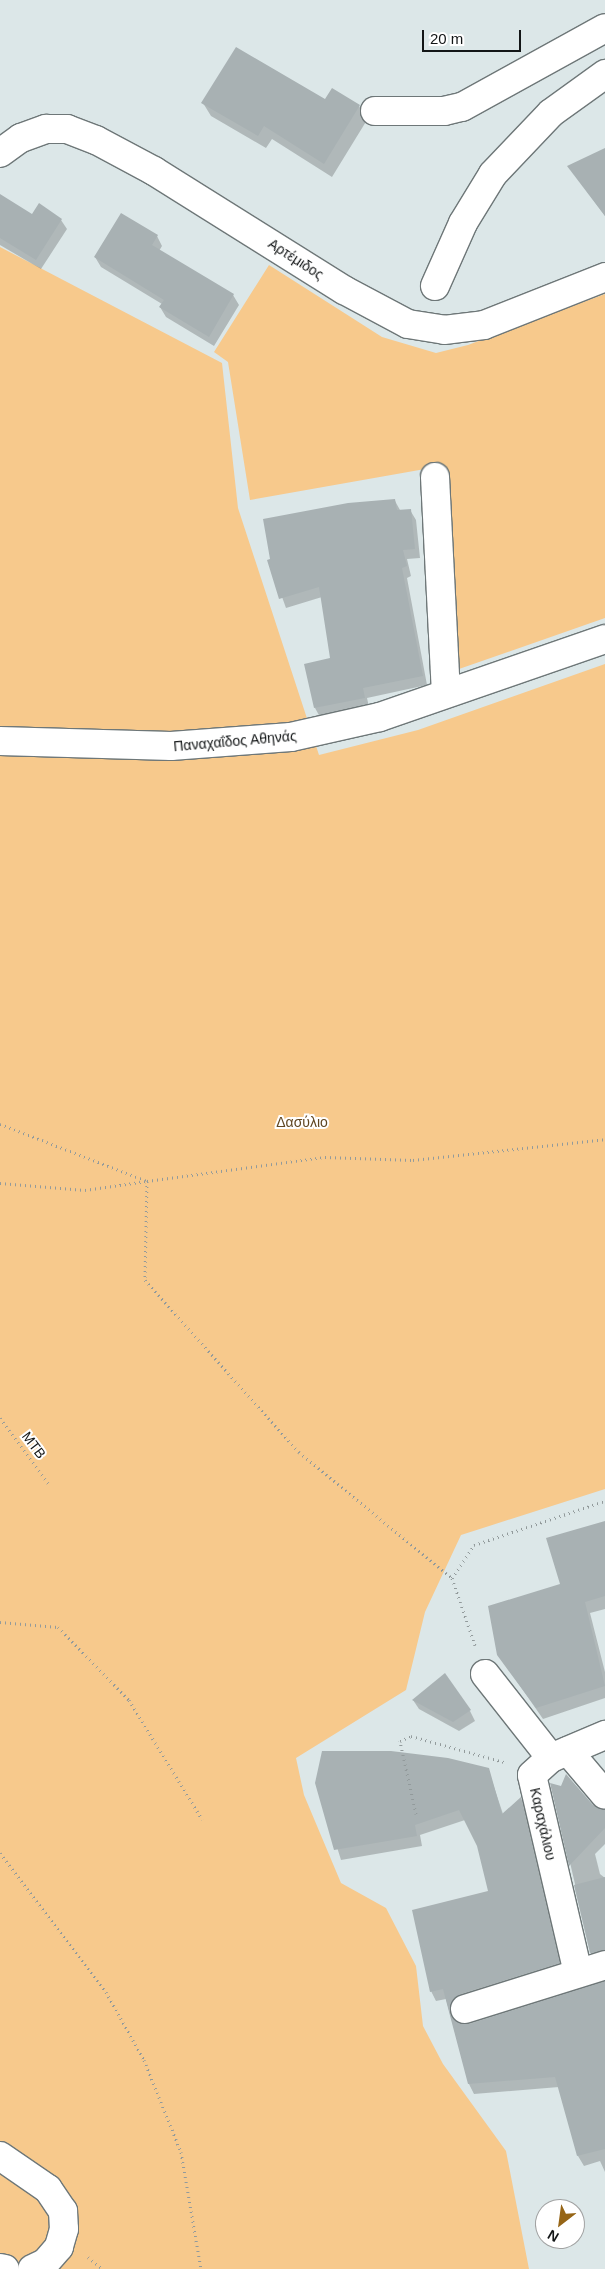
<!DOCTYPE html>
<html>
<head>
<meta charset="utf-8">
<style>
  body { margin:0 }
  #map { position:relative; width:605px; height:2269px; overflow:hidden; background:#dce7e8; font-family:Arial,sans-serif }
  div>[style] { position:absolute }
  .green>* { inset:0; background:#f7c98c }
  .shadow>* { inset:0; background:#0003 }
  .building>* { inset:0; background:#a8b1b3 }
  .path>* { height:3px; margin-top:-1.5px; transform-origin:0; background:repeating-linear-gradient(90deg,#929a9b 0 1px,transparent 0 5px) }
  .roads { filter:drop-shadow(1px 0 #6e7778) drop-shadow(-1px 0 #6e7778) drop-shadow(0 1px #6e7778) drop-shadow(0 -1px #6e7778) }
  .minor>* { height:28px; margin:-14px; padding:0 14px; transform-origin:14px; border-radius:14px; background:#fff }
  span { translate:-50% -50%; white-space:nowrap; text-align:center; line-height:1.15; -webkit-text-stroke:4px #fff; paint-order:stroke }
  .street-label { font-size:14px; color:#131617 }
  .park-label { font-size:14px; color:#604621 }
  .north { position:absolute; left:535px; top:2199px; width:50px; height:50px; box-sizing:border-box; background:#fff; border:1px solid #a1a2a2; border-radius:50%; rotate:210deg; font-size:14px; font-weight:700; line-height:20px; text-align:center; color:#131617 }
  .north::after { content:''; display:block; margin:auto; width:18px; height:22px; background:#966516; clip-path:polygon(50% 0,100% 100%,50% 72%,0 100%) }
  .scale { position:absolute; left:422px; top:30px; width:99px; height:22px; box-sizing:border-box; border:2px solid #131617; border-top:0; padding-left:6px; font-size:15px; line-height:18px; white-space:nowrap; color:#131617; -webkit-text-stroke:4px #fff; paint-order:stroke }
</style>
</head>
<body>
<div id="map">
  <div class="green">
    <i style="clip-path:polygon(0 247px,222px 363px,238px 508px,319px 755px,418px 730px,605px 664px,605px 1489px,461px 1535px,425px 1612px,406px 1690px,296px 1758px,304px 1795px,341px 1883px,386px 1908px,416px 1966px,423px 2026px,443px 2064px,506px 2151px,529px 2269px,0 2269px)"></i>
    <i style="clip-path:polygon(269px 265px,382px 337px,436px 353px,468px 345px,605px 294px,605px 618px,459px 669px,442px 466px,250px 500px,228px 362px,214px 352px)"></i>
  </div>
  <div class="shadow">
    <i style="clip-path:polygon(325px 101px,359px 106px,367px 120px,332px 177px,272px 139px,266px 148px,211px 116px,203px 103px)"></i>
    <i style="clip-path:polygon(605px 150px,605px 216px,569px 167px)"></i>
    <i style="clip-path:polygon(0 196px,32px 216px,61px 220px,67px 229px,41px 269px,0 245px)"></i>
    <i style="clip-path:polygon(157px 236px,162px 246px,159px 251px,233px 295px,239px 305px,214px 346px,166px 317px,160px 307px,162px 304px,101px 267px,95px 257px)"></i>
    <i style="clip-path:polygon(395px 501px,400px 510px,410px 510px,416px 520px,420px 558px,407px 559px,411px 576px,407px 578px,427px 685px,367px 698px,369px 707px,320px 717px,315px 708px,331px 659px,322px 597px,286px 608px,269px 561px)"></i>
    <i style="clip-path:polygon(605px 1522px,605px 1609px,590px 1613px,605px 1672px,605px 1698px,543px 1719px,498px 1654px,561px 1585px)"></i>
    <i style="clip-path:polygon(413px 1700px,470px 1711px,475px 1721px,459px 1731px,419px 1709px)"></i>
    <i style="clip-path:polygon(488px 1769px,503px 1814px,521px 1799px,526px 1808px,564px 1973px,455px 2016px,455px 2020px,461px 2026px,605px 1980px,605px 2172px,600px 2161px,584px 2166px,578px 2156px,559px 2087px,474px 2094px,469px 2084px,446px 1999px,436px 2001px,431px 1991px,489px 1892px,478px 1846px,465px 1820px,420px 1835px,422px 1846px,341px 1860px,317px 1783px)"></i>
    <i style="clip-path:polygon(552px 1785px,605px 1811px,605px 1844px,595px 1854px,600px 1874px,605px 1878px,605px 1961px,596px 1963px,591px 1953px)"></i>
  </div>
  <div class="building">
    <i style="clip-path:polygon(236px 47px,325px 99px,332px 88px,360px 105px,324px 164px,264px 126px,258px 136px,201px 103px)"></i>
    <i style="clip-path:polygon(605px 148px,605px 216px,567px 166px)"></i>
    <i style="clip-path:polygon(0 194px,32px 214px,39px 203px,62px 219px,36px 260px,0 238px)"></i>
    <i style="clip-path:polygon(121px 213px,158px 235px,152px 245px,234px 294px,209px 337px,159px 307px,164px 300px,94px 257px)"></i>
    <i style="clip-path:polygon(395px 499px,397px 510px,411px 509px,415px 549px,403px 550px,407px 566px,402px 568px,423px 676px,363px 688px,365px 698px,314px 708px,304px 664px,330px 658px,319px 587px,279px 599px,267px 560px,270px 559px,263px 519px,348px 503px)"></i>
    <i style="clip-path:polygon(605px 1521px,605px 1596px,585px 1602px,605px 1686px,536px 1708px,497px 1655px,488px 1606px,560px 1584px,546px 1538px)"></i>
    <i style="clip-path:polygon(445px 1673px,471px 1710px,453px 1722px,412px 1700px)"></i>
    <i style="clip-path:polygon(322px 1751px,391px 1751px,448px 1758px,489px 1768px,502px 1814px,521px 1797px,560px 1963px,460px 1994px,450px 2005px,450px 2013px,455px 2021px,470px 2024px,605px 1981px,605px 2149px,577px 2156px,555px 2077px,468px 2084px,443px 1989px,430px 1992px,412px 1910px,488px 1891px,477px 1846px,459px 1810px,415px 1825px,417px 1836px,334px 1850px,315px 1783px)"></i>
    <i style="clip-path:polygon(566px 1774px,593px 1805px,605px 1810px,605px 1828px,569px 1866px,550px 1783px,561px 1786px)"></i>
    <i style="clip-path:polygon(605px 1877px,605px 1950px,590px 1953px,574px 1885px)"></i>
  </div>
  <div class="path">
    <i style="left:0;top:1124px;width:158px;rotate:21.2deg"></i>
    <i style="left:147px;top:1181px;width:180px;rotate:-7.7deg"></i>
    <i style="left:325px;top:1157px;width:88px;rotate:2deg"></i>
    <i style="left:413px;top:1160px;width:193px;rotate:-6.2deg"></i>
    <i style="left:0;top:1183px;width:85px;rotate:4.7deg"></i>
    <i style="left:85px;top:1190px;width:63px;rotate:-8.3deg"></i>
    <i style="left:147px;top:1181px;width:99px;rotate:91.2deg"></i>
    <i style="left:145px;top:1280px;width:231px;rotate:48.2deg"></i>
    <i style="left:299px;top:1452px;width:198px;rotate:39.5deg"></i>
    <i style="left:452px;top:1578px;width:71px;rotate:71.1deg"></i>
    <i style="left:0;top:1418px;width:84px;rotate:53.7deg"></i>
    <i style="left:452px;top:1578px;width:40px;rotate:-56deg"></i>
    <i style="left:474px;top:1545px;width:138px;rotate:-18.6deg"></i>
    <i style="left:0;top:1622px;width:58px;rotate:4.9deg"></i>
    <i style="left:58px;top:1627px;width:102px;rotate:45.8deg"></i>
    <i style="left:129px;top:1700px;width:140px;rotate:58.5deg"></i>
    <i style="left:416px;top:1814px;width:75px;rotate:-102.4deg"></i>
    <i style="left:400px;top:1741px;width:12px;rotate:-24deg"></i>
    <i style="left:411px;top:1736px;width:97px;rotate:15.6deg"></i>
    <i style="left:0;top:1853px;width:175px;rotate:52.7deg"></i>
    <i style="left:106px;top:1992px;width:78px;rotate:60.8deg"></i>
    <i style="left:144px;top:2060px;width:99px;rotate:68.1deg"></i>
    <i style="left:181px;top:2152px;width:119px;rotate:80.3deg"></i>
    <i style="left:88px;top:2257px;width:19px;rotate:39deg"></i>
  </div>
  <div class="roads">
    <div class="minor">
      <i style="left:375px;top:111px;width:69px"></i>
      <i style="left:444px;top:111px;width:18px;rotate:-13deg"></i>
      <i style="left:462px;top:107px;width:163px;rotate:-28.9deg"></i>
      <i style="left:0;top:153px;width:26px;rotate:-36deg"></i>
      <i style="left:21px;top:138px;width:27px;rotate:-20deg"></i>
      <i style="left:46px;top:129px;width:21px"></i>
      <i style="left:67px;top:129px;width:31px;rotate:21deg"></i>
      <i style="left:96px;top:140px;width:66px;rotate:28.1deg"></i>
      <i style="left:154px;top:171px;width:224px;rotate:32.1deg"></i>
      <i style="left:344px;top:290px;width:72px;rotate:28deg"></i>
      <i style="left:408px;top:324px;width:36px;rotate:9deg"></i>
      <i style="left:444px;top:330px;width:40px;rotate:-7.1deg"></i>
      <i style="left:484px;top:325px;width:130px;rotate:-21.6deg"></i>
      <i style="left:435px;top:286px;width:69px;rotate:-66deg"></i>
      <i style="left:463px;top:223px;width:57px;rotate:-58.5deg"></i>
      <i style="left:493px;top:174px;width:84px;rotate:-46.4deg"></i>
      <i style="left:551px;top:113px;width:67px;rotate:-35.8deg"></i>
      <i style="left:435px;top:477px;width:216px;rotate:87.1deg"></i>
      <i style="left:0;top:741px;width:171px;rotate:1.7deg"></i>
      <i style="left:171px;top:746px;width:120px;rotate:-4.3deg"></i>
      <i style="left:291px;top:737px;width:91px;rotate:-12.7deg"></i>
      <i style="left:380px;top:717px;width:238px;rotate:-19.1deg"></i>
      <i style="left:485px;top:1674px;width:107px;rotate:51.8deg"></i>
      <i style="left:568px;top:1751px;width:57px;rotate:49.9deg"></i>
      <i style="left:578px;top:1973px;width:203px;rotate:-103.1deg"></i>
      <i style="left:532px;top:1775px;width:25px;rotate:-42deg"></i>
      <i style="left:551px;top:1758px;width:59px;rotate:-23.1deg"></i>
      <i style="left:465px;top:2009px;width:147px;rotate:-17.4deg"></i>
      <i style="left:0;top:2156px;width:58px;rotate:34.5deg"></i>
      <i style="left:48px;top:2189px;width:27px;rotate:56deg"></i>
      <i style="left:63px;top:2211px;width:18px;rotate:87deg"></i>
      <i style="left:64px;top:2229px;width:19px;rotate:106deg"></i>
      <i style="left:59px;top:2247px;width:21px;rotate:131deg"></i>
      <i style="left:45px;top:2263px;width:14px;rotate:155deg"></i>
      <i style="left:0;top:2268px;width:5px;rotate:11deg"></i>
    </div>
  </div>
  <div class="street-label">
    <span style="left:296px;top:259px;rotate:33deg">Αρτέμιδος</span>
    <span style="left:235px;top:741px;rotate:-5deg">Παναχαΐδος Αθηνάς</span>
    <span style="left:34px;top:1445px;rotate:53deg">MTB</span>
    <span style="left:543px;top:1824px;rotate:77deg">Καραχάλιου</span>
  </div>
  <div class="park-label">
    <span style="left:302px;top:1122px">Δασύλιο</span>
  </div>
  <div class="north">N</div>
  <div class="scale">20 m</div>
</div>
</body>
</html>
